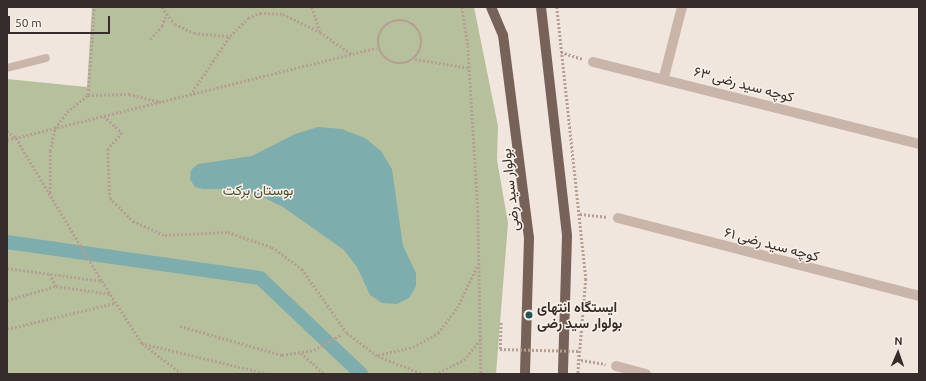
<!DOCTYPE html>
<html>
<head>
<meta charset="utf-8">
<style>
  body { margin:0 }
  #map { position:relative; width:926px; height:381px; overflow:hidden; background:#f1e6dd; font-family:Ubuntu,Vazirmatn,sans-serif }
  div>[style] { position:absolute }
  .green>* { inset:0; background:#b7c09d }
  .water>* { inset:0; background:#7dadac }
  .canal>* { height:14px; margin:-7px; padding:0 7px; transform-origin:7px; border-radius:7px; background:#7dadac }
  .path>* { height:2.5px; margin-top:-1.25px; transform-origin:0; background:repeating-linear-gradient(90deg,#b59f93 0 2px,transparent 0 4px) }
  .path>.ring { margin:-1.25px; padding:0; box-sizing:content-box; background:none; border:2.5px solid #b59f93; border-radius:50% }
  .lane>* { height:8px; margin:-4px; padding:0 4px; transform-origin:4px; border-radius:4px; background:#c9b5a9 }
  .street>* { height:10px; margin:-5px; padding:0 5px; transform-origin:5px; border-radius:5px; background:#c9b5a9 }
  .primary>* { height:10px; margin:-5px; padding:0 5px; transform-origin:5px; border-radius:5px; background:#77625a }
  .path-bridge>* { height:2.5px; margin-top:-1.25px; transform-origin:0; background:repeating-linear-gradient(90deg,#b59f93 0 2px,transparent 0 4px) }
  .dots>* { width:11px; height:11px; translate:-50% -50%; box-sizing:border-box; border:2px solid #f9f0e9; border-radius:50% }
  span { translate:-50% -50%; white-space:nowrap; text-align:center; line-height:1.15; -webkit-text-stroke:3px #f9f0e9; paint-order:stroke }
  .street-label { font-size:14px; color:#362c29 }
  .park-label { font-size:14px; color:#48532d }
  .poi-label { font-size:14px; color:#362c29; font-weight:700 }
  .left { translate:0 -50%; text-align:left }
  .frame { position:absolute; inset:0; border:8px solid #362c29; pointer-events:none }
  .north { position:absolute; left:878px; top:333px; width:40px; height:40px; -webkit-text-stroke:3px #f9f0e9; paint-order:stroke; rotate:2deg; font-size:11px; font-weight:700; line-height:16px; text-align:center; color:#362c29 }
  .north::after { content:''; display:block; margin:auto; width:14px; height:18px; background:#362c29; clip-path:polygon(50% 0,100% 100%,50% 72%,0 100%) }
  .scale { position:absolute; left:8px; top:16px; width:102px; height:18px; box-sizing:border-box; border:2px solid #362c29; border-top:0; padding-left:5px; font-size:12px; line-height:14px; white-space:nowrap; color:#362c29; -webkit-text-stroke:3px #f9f0e9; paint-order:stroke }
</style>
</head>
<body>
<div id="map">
  <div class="green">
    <i style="clip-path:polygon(92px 7px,474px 7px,498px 126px,497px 160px,508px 223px,496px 374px,7px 374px,7px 79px,87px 87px)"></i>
  </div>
  <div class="water">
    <i style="clip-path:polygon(318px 127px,342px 129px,365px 138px,381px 151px,392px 169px,403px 246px,416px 273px,416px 286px,409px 298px,397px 304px,382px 303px,370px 295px,357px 267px,344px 250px,283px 207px,259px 195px,233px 189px,203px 189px,195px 187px,190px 179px,191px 170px,198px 164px,252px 156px,295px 134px)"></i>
  </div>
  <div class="canal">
    <i style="left:7px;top:242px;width:256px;rotate:8.1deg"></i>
    <i style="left:260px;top:278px;width:139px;rotate:43.5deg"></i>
  </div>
  <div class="path">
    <i style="left:162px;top:7px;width:21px;rotate:53deg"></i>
    <i style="left:175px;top:24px;width:21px;rotate:25deg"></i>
    <i style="left:194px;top:33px;width:36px;rotate:5deg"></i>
    <i style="left:312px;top:7px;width:25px;rotate:72deg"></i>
    <i style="left:462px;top:7px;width:39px;rotate:81deg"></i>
    <i style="left:468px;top:46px;width:165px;rotate:86.5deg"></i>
    <i style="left:478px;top:211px;width:163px;rotate:88.9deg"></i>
    <i style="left:557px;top:7px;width:274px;rotate:83.9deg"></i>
    <i style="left:586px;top:279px;width:95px;rotate:94.8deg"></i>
    <i class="ring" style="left:378px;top:20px;width:41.5px;height:41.5px"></i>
    <i style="left:150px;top:39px;width:18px;rotate:-47deg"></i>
    <i style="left:162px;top:26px;width:13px;rotate:-72deg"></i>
    <i style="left:561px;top:52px;width:23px;rotate:18deg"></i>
    <i style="left:415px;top:59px;width:56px;rotate:9.3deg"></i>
    <i style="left:88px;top:95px;width:88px;rotate:-86.1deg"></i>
    <i style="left:190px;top:95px;width:71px;rotate:-55.9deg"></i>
    <i style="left:230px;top:36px;width:25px;rotate:-45deg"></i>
    <i style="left:248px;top:18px;width:13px;rotate:-23deg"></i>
    <i style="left:260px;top:13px;width:23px;rotate:2deg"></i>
    <i style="left:283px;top:14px;width:41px;rotate:25.9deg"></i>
    <i style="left:320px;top:32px;width:39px;rotate:35deg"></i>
    <i style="left:104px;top:116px;width:25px;rotate:43deg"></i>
    <i style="left:122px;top:133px;width:21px;rotate:131deg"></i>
    <i style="left:108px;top:149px;width:49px;rotate:87.7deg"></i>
    <i style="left:110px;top:198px;width:33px;rotate:45deg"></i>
    <i style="left:133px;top:221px;width:35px;rotate:24deg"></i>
    <i style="left:165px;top:235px;width:63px;rotate:-2.7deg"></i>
    <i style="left:228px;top:232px;width:46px;rotate:18.8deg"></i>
    <i style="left:272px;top:247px;width:37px;rotate:36deg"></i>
    <i style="left:302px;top:269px;width:78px;rotate:54.9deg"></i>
    <i style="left:347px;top:333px;width:39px;rotate:37deg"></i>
    <i style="left:378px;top:356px;width:48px;rotate:21.8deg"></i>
    <i style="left:7px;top:131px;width:11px;rotate:38deg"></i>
    <i style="left:16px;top:138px;width:167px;rotate:59deg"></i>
    <i style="left:7px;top:140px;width:381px;rotate:-14deg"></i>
    <i style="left:50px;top:193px;width:42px;rotate:-90deg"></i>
    <i style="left:50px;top:151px;width:24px;rotate:-78deg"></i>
    <i style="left:55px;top:128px;width:20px;rotate:-53deg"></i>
    <i style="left:67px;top:112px;width:27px;rotate:-39deg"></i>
    <i style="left:88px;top:95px;width:41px;rotate:-1.4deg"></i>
    <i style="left:129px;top:94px;width:33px;rotate:14deg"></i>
    <i style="left:580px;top:214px;width:28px;rotate:6deg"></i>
    <i style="left:7px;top:268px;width:96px;rotate:7.8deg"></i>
    <i style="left:102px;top:281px;width:74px;rotate:57.2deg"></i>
    <i style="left:142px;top:343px;width:49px;rotate:37.6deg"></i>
    <i style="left:50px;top:274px;width:13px;rotate:63deg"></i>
    <i style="left:56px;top:286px;width:55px;rotate:8.4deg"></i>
    <i style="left:7px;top:300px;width:51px;rotate:-15.9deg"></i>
    <i style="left:180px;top:326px;width:106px;rotate:15.9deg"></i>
    <i style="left:282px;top:355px;width:32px;rotate:-9deg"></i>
    <i style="left:314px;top:350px;width:32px;rotate:-30deg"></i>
    <i style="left:7px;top:329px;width:111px;rotate:-13.5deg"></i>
    <i style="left:145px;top:344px;width:127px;rotate:13.7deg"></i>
    <i style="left:500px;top:349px;width:27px;rotate:-88deg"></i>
    <i style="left:301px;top:353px;width:31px;rotate:42deg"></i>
    <i style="left:378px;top:355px;width:36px;rotate:-13deg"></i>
    <i style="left:413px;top:347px;width:29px;rotate:-29deg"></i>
    <i style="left:438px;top:333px;width:31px;rotate:-53deg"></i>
    <i style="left:457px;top:308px;width:51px;rotate:-64.4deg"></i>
    <i style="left:581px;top:360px;width:25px;rotate:9deg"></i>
    <i style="left:578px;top:365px;width:14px;rotate:-86deg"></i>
    <i style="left:435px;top:374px;width:32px;rotate:-26deg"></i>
    <i style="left:464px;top:360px;width:29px;rotate:-52deg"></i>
  </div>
  <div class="lane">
    <i style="left:7px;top:68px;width:40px;rotate:-14.4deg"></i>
  </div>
  <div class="street">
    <i style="left:593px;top:62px;width:336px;rotate:14.1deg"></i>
    <i style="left:664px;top:77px;width:72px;rotate:-75.6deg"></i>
    <i style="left:618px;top:218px;width:311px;rotate:14.5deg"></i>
    <i style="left:616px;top:366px;width:31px;rotate:15deg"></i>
  </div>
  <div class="primary">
    <i style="left:491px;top:7px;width:30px;rotate:67deg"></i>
    <i style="left:503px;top:35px;width:205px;rotate:82.7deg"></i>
    <i style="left:529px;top:238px;width:136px;rotate:91.7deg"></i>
    <i style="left:541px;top:7px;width:230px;rotate:83.5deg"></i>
    <i style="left:567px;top:236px;width:138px;rotate:91.7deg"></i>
  </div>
  <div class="path-bridge">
    <i style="left:500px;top:349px;width:79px;rotate:1.5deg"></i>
  </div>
  <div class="dots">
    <i style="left:529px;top:315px;background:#205656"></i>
  </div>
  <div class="street-label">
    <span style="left:744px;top:84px;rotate:15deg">کوچه سید رضی ۶۳</span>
    <span style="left:510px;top:190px;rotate:-96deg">بولوار سید رضی</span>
    <span style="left:772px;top:244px;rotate:15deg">کوچه سید رضی ۶۱</span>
  </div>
  <div class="park-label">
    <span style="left:258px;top:190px">بوستان برکت</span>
  </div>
  <div class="poi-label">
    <span class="left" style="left:537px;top:315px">ایستگاه انتهای<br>بولوار سید رضی</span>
  </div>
  <div class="frame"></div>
  <div class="north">N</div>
  <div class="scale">50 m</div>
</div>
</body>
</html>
